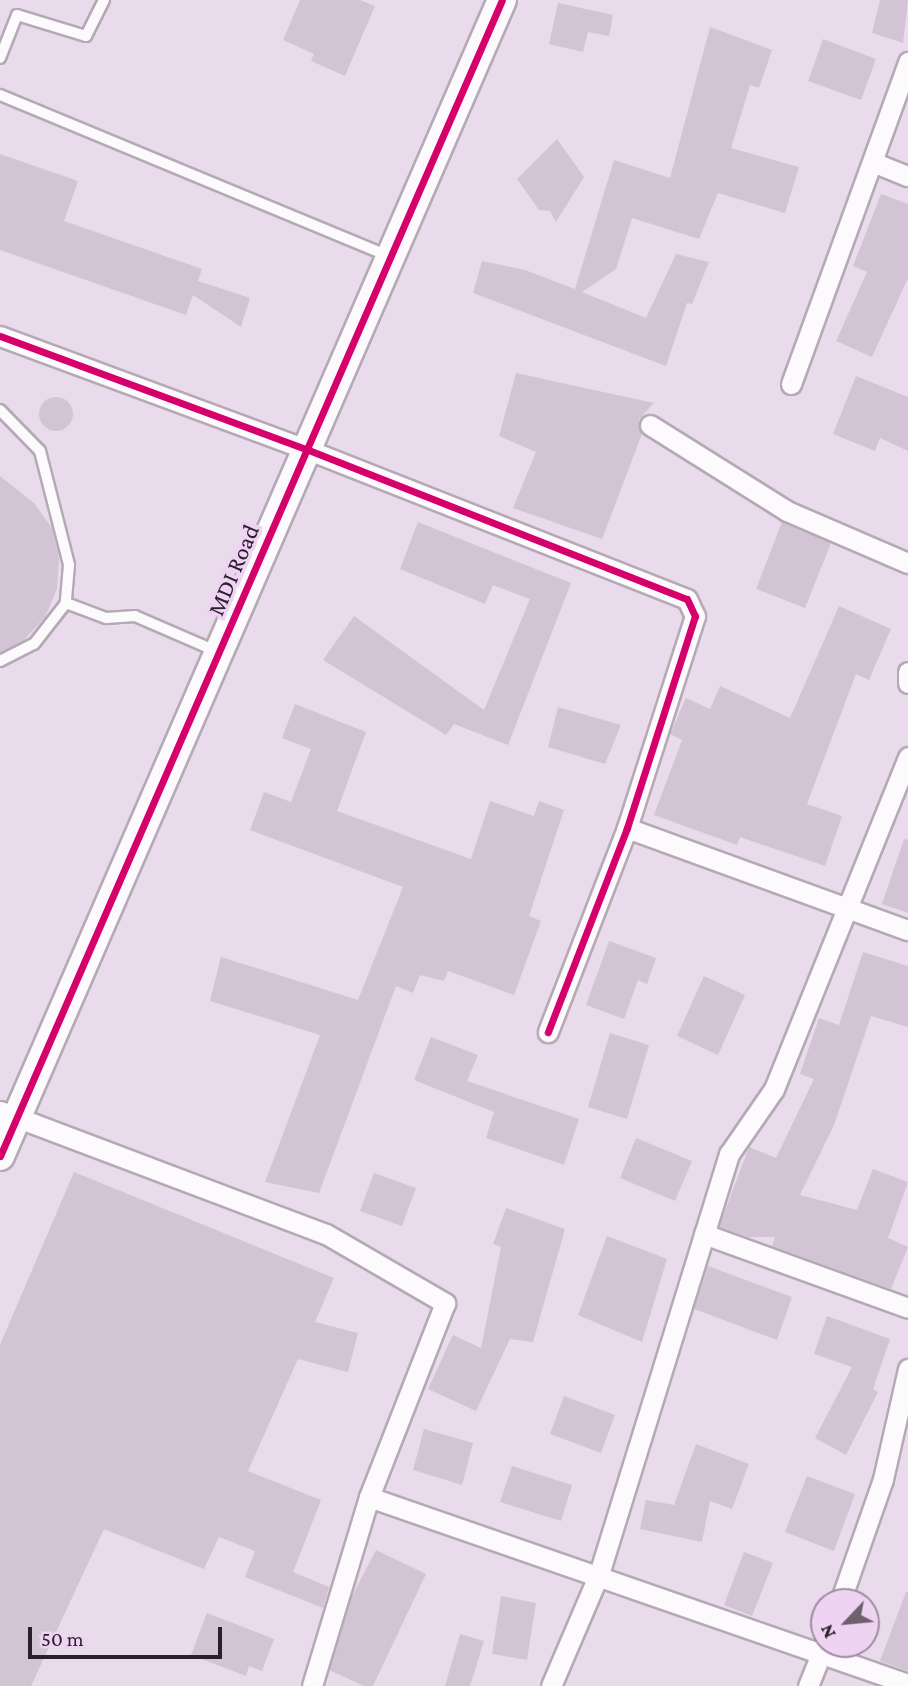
<!DOCTYPE html>
<html>
<head>
<meta charset="utf-8">
<style>
  body { margin:0 }
  #map { position:relative; width:908px; height:1686px; overflow:hidden; background:#e9dbeb; font-family:"Crimson Pro",serif }
  div>[style] { position:absolute }
  .building>* { inset:0; background:#d3c4d5 }
  .round { border-radius:50% }
  .roads { filter:drop-shadow(2px 0 #b4a9b5) drop-shadow(-2px 0 #b4a9b5) drop-shadow(0 2px #b4a9b5) drop-shadow(0 -2px #b4a9b5) }
  .lane>* { height:10px; margin:-5px; padding:0 5px; transform-origin:5px; border-radius:5px; background:#fcfafc }
  .street>* { height:19px; margin:-9.5px; padding:0 9.5px; transform-origin:9.5px; border-radius:9.5px; background:#fcfafc }
  .secondary>* { height:28px; margin:-14px; padding:0 14px; transform-origin:14px; border-radius:14px; background:#fcfafc }
  .cycleway>* { height:7px; margin:-3.5px; padding:0 3.5px; transform-origin:3.5px; border-radius:3.5px; background:#d6006c }
  span { translate:-50% -50%; white-space:nowrap; text-align:center; line-height:1.15; -webkit-text-stroke:7px #eed4f2; paint-order:stroke }
  .street-label { font-size:24px; color:#2a202b }
  .north { position:absolute; left:810px; top:1588px; width:70px; height:70px; box-sizing:border-box; background:#eed4f2; border:2px solid #a08ca2; border-radius:50%; rotate:244deg; font-size:19px; font-weight:700; line-height:28px; text-align:center; color:#2a202b }
  .north::after { content:''; display:block; margin:auto; width:24px; height:32px; background:#6d616e; clip-path:polygon(50% 0,100% 100%,50% 72%,0 100%) }
  .scale { position:absolute; left:28px; top:1627px; width:194px; height:32px; box-sizing:border-box; border:4px solid #2a202b; border-top:0; padding-left:9px; font-size:21px; line-height:24px; white-space:nowrap; color:#2a202b; -webkit-text-stroke:5px #eed4f2; paint-order:stroke }
</style>
</head>
<body>
<div id="map">
  <div class="building">
    <i style="clip-path:polygon(300px 0,360px 0,375px 6px,345px 76px,311px 61px,314px 54px,283px 40px)"></i>
    <i style="clip-path:polygon(880px 0,908px 0,903px 43px,872px 33px)"></i>
    <i style="clip-path:polygon(558px 3px,613px 15px,609px 36px,588px 32px,583px 52px,549px 44px)"></i>
    <i style="clip-path:polygon(710px 27px,772px 50px,759px 88px,750px 85px,731px 148px,799px 167px,785px 213px,718px 193px,699px 239px,632px 218px,616px 269px,582px 292px,646px 318px,676px 254px,709px 262px,692px 304px,687px 303px,666px 366px,473px 293px,482px 261px,525px 270px,575px 289px,614px 160px,670px 178px)"></i>
    <i style="clip-path:polygon(823px 39px,876px 59px,861px 100px,808px 81px)"></i>
    <i style="clip-path:polygon(557px 139px,584px 177px,556px 222px,550px 211px,539px 210px,517px 179px)"></i>
    <i style="clip-path:polygon(0 154px,78px 181px,64px 221px,202px 269px,198px 281px,250px 298px,241px 327px,193px 295px,186px 315px,0 250px)"></i>
    <i style="clip-path:polygon(881px 194px,908px 204px,908px 278px,872px 357px,836px 341px,867px 272px,853px 266px)"></i>
    <i style="clip-path:polygon(516px 373px,654px 403px,639px 419px,642px 434px,602px 539px,513px 508px,536px 452px,499px 436px)"></i>
    <i style="clip-path:polygon(856px 376px,908px 397px,908px 451px,880px 438px,875px 451px,833px 434px)"></i>
    <i class="round" style="left:39px;top:397px;width:34px;height:34px"></i>
    <i style="clip-path:polygon(0 476px,34px 503px,52px 528px,59px 558px,57px 589px,45px 617px,24px 640px,0 653px)"></i>
    <i style="clip-path:polygon(418px 522px,571px 583px,508px 745px,454px 724px,446px 735px,323px 660px,354px 616px,484px 710px,530px 599px,493px 585px,485px 604px,400px 569px)"></i>
    <i style="clip-path:polygon(782px 522px,831px 543px,805px 608px,756px 589px)"></i>
    <i style="clip-path:polygon(839px 606px,891px 629px,869px 680px,856px 674px,807px 804px,842px 816px,825px 866px,740px 837px,737px 845px,654px 815px,682px 740px,670px 734px,686px 698px,710px 709px,720px 686px,790px 718px)"></i>
    <i style="clip-path:polygon(295px 704px,366px 732px,337px 811px,471px 859px,490px 801px,534px 816px,539px 801px,564px 810px,529px 916px,541px 921px,514px 995px,448px 971px,444px 981px,420px 975px,413px 993px,396px 986px,319px 1193px,265px 1182px,320px 1035px,210px 1001px,221px 957px,358px 1000px,403px 887px,250px 830px,264px 792px,291px 802px,311px 749px,282px 738px)"></i>
    <i style="clip-path:polygon(558px 707px,621px 725px,605px 764px,548px 747px)"></i>
    <i style="clip-path:polygon(904px 839px,908px 840px,908px 913px,882px 904px)"></i>
    <i style="clip-path:polygon(609px 941px,656px 958px,647px 984px,638px 980px,624px 1019px,586px 1005px)"></i>
    <i style="clip-path:polygon(863px 952px,908px 966px,908px 1027px,871px 1016px,834px 1125px,800px 1195px,857px 1210px,873px 1169px,908px 1182px,888px 1238px,908px 1247px,891px 1289px,772px 1246px,775px 1237px,748px 1237px,719px 1227px,749px 1147px,776px 1158px,814px 1079px,800px 1074px,819px 1018px,839px 1025px)"></i>
    <i style="clip-path:polygon(704px 976px,745px 995px,718px 1055px,677px 1036px)"></i>
    <i style="clip-path:polygon(610px 1033px,649px 1045px,627px 1119px,588px 1107px)"></i>
    <i style="clip-path:polygon(431px 1037px,478px 1055px,467px 1081px,579px 1119px,564px 1165px,486px 1138px,494px 1112px,414px 1080px)"></i>
    <i style="clip-path:polygon(636px 1138px,692px 1161px,675px 1201px,620px 1178px)"></i>
    <i style="clip-path:polygon(74px 1172px,334px 1278px,315px 1322px,358px 1333px,348px 1372px,298px 1359px,248px 1471px,321px 1500px,293px 1572px,329px 1587px,323px 1608px,245px 1577px,255px 1551px,219px 1537px,204px 1569px,104px 1529px,31px 1686px,0 1686px,0 1345px)"></i>
    <i style="clip-path:polygon(374px 1173px,416px 1188px,402px 1226px,360px 1211px)"></i>
    <i style="clip-path:polygon(506px 1208px,565px 1229px,533px 1342px,510px 1339px,476px 1411px,428px 1389px,453px 1335px,481px 1348px,501px 1247px,493px 1244px)"></i>
    <i style="clip-path:polygon(607px 1236px,667px 1259px,642px 1342px,578px 1315px)"></i>
    <i style="clip-path:polygon(708px 1266px,792px 1297px,777px 1340px,694px 1309px)"></i>
    <i style="clip-path:polygon(827px 1316px,890px 1339px,873px 1389px,878px 1392px,846px 1455px,815px 1438px,852px 1367px,814px 1354px)"></i>
    <i style="clip-path:polygon(564px 1396px,615px 1415px,601px 1453px,550px 1434px)"></i>
    <i style="clip-path:polygon(424px 1429px,473px 1443px,462px 1485px,413px 1470px)"></i>
    <i style="clip-path:polygon(696px 1444px,749px 1464px,732px 1509px,710px 1501px,702px 1542px,640px 1529px,646px 1500px,674px 1505px)"></i>
    <i style="clip-path:polygon(512px 1466px,572px 1485px,561px 1521px,500px 1502px)"></i>
    <i style="clip-path:polygon(807px 1476px,855px 1494px,834px 1551px,785px 1532px)"></i>
    <i style="clip-path:polygon(376px 1550px,426px 1574px,373px 1686px,364px 1686px,329px 1670px,352px 1596px)"></i>
    <i style="clip-path:polygon(744px 1552px,773px 1563px,752px 1616px,724px 1605px)"></i>
    <i style="clip-path:polygon(906px 1592px,908px 1592px,908px 1671px,880px 1661px)"></i>
    <i style="clip-path:polygon(501px 1596px,536px 1603px,527px 1660px,492px 1654px)"></i>
    <i style="clip-path:polygon(207px 1613px,274px 1639px,262px 1671px,249px 1666px,246px 1676px,191px 1655px)"></i>
    <i style="clip-path:polygon(460px 1634px,484px 1641px,470px 1686px,445px 1686px)"></i>
  </div>
  <div class="roads">
    <div class="lane">
      <i style="left:0;top:58px;width:46px;rotate:-68.4deg"></i>
      <i style="left:17px;top:15px;width:72px;rotate:16.9deg"></i>
      <i style="left:86px;top:36px;width:40px;rotate:-63.4deg"></i>
      <i style="left:0;top:95px;width:421px;rotate:22.5deg"></i>
      <i style="left:0;top:410px;width:57px;rotate:45.7deg"></i>
      <i style="left:40px;top:451px;width:118px;rotate:75.7deg"></i>
      <i style="left:69px;top:565px;width:38px;rotate:95deg"></i>
      <i style="left:66px;top:603px;width:43px;rotate:20.6deg"></i>
      <i style="left:106px;top:618px;width:29px;rotate:-4deg"></i>
      <i style="left:135px;top:616px;width:90px;rotate:23.4deg"></i>
      <i style="left:0;top:661px;width:38px;rotate:-27deg"></i>
      <i style="left:34px;top:644px;width:52px;rotate:-52deg"></i>
    </div>
    <div class="street">
      <i style="left:875px;top:163px;width:35px;rotate:22deg"></i>
      <i style="left:0;top:336px;width:326px;rotate:20.3deg"></i>
      <i style="left:306px;top:449px;width:409px;rotate:21.5deg"></i>
      <i style="left:687px;top:599px;width:19px;rotate:65deg"></i>
      <i style="left:695px;top:616px;width:223px;rotate:107.8deg"></i>
      <i style="left:627px;top:828px;width:219px;rotate:111.2deg"></i>
      <i style="left:791px;top:384px;width:343px;rotate:-70deg"></i>
      <i style="left:650px;top:425px;width:162px;rotate:32.1deg"></i>
      <i style="left:787px;top:511px;width:132px;rotate:23.3deg"></i>
      <i style="left:908px;top:672px;width:11px;rotate:90deg"></i>
      <i style="left:627px;top:828px;width:299px;rotate:20deg"></i>
      <i style="left:0;top:1111px;width:348px;rotate:20.7deg"></i>
      <i style="left:326px;top:1234px;width:138px;rotate:30.1deg"></i>
      <i style="left:445px;top:1303px;width:208px;rotate:111.4deg"></i>
      <i style="left:369px;top:1497px;width:197px;rotate:106.8deg"></i>
      <i style="left:704px;top:1234px;width:217px;rotate:19.9deg"></i>
      <i style="left:369px;top:1497px;width:571px;rotate:19.13deg"></i>
      <i style="left:840px;top:1602px;width:130px;rotate:-70.7deg"></i>
      <i style="left:883px;top:1479px;width:113px;rotate:-77.2deg"></i>
      <i style="left:551px;top:1686px;width:122px;rotate:-66.8deg"></i>
      <i style="left:599px;top:1574px;width:440px;rotate:-72.8deg"></i>
      <i style="left:729px;top:1154px;width:79px;rotate:-55.3deg"></i>
      <i style="left:774px;top:1089px;width:358px;rotate:-68deg"></i>
      <i style="left:808px;top:1686px;width:45px;rotate:-68deg"></i>
    </div>
    <div class="secondary">
      <i style="left:0;top:1156px;width:1260px;rotate:-66.53deg"></i>
    </div>
  </div>
  <div class="cycleway">
    <i style="left:0;top:336px;width:326px;rotate:20.3deg"></i>
    <i style="left:306px;top:449px;width:409px;rotate:21.5deg"></i>
    <i style="left:687px;top:599px;width:19px;rotate:65deg"></i>
    <i style="left:695px;top:616px;width:223px;rotate:107.8deg"></i>
    <i style="left:627px;top:828px;width:219px;rotate:111.2deg"></i>
    <i style="left:0;top:1156px;width:1260px;rotate:-66.53deg"></i>
  </div>
  <div class="street-label">
    <span style="left:233px;top:570px;rotate:-67deg">MDI Road</span>
  </div>
  <div class="north">N</div>
  <div class="scale">50 m</div>
</div>
</body>
</html>
